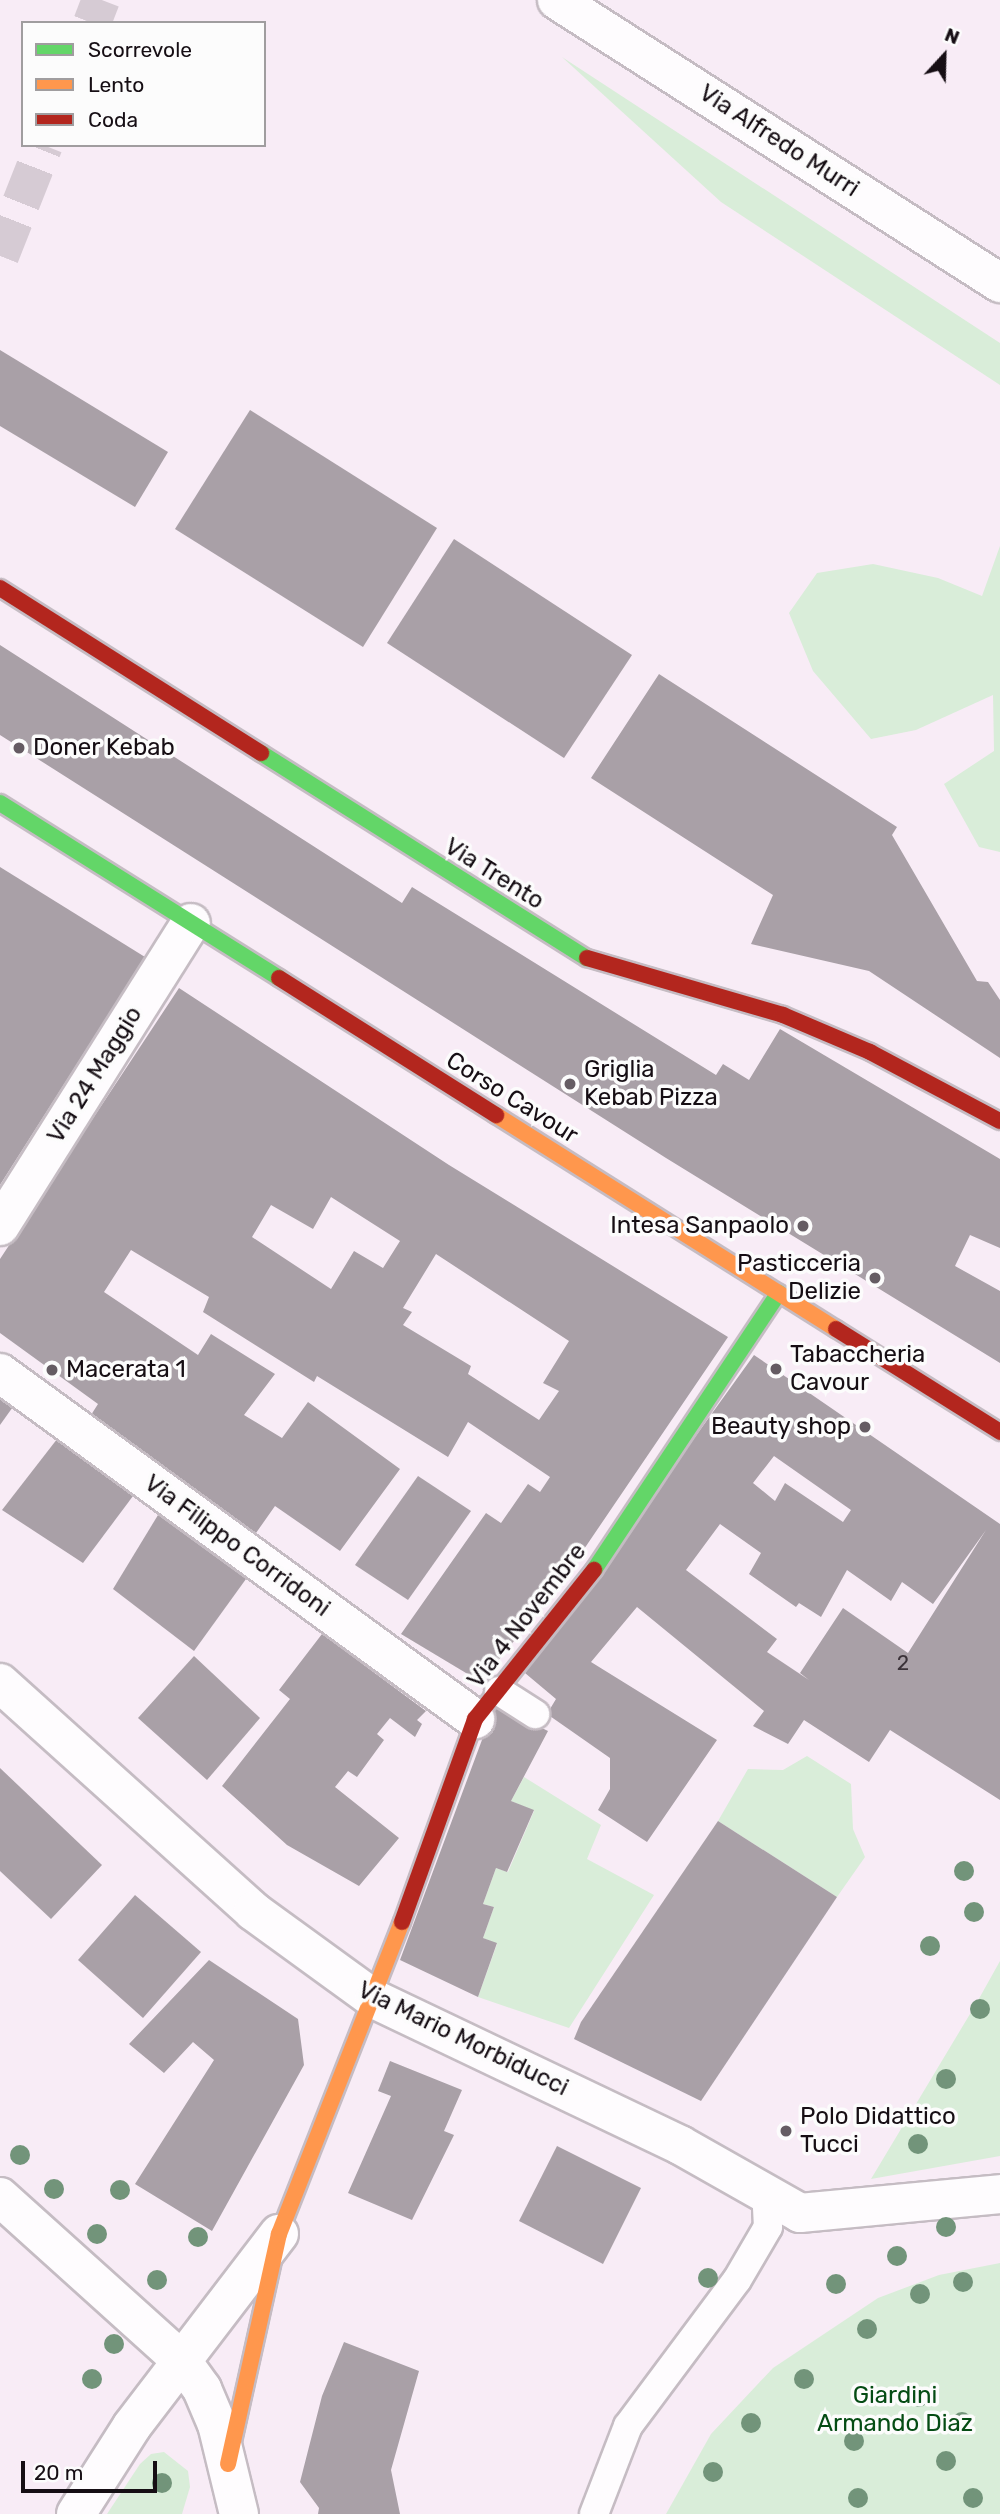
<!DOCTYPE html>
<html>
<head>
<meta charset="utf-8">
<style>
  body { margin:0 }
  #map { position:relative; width:1000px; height:2514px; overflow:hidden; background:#f8ecf6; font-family:Rubik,sans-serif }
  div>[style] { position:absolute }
  .green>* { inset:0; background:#d9edd9 }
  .building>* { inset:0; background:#a9a0a7 }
  .primary-tunnel>* { height:38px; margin-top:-19px; transform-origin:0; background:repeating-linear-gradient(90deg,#d6cbd4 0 38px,transparent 0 57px) }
  .roads { filter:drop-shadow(2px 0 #c5bcc3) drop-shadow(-2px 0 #c5bcc3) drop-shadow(0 2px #c5bcc3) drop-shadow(0 -2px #c5bcc3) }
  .lane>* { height:28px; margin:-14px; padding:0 14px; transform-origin:14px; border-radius:14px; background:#fefcfe }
  .street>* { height:38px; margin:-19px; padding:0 19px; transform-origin:19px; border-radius:19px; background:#fefcfe }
  .fast>* { height:16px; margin:-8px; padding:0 8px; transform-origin:8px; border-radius:8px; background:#63d668 }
  .slow>* { height:16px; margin:-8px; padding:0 8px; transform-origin:8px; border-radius:8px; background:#ff974d }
  .jam>* { height:16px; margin:-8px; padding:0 8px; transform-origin:8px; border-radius:8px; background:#b3261e }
  .trees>* { width:20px; height:20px; margin:-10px; border-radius:50%; background:#72947a }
  .dots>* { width:19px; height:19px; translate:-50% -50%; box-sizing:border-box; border:4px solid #fcfcfc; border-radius:50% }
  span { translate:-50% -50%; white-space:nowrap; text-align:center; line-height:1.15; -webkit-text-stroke:7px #fcfcfc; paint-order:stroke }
  .number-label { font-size:21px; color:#3b3239 }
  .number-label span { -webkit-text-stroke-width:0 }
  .street-label { font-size:24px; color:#160e14 }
  .poi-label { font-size:24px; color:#160e14 }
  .left { translate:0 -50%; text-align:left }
  .right { translate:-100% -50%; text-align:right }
  .park-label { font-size:24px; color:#054c14 }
  .legend { position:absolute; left:21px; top:21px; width:245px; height:126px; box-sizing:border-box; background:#fcfcfc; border:2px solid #a09d9f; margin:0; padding:9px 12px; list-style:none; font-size:21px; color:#160e14 }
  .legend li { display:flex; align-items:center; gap:14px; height:35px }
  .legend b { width:35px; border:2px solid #a09d9f }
  .north { position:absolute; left:909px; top:21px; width:70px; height:70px; -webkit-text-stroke:5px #fcfcfc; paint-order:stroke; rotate:22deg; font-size:19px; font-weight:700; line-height:28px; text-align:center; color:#160e14 }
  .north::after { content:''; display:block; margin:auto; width:24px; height:32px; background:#160e14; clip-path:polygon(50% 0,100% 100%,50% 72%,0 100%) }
  .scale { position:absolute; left:21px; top:2461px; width:136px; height:32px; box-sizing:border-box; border:4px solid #160e14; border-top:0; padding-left:9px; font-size:21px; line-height:24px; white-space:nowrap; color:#160e14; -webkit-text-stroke:5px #fcfcfc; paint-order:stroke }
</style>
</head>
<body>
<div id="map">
  <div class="green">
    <i style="clip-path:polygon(562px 57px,1000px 343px,1000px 385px,721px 202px)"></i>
    <i style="clip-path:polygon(1000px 546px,1000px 852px,979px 847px,944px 784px,994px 751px,993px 695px,916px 730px,871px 739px,813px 671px,789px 613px,817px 573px,873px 564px,938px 578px,982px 596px)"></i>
    <i style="clip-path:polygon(807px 1756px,851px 1784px,853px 1829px,865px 1857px,837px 1897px,718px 1821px,748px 1769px,783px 1770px)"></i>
    <i style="clip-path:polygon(524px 1777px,601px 1825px,587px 1859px,654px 1895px,569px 2028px,478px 1997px,497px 1944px,483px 1938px,494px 1907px,483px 1904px,496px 1868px,508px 1872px,534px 1811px,511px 1801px)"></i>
    <i style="clip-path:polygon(1000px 1961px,1000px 2156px,871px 2179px,976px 2004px)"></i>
    <i style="clip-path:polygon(1000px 2263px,1000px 2514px,666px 2514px,711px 2434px,773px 2368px,878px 2298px,939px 2275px)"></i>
    <i style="clip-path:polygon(164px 2452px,188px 2471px,190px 2487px,182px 2514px,107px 2514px,140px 2464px,151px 2454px)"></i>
  </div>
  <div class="building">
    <i style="clip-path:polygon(0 350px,168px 452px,135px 507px,0 426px)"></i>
    <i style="clip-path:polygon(250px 410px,437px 528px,363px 647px,175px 529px)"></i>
    <i style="clip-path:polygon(454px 539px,632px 655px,564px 758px,387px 643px)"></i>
    <i style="clip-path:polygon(0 645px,402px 903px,412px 887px,716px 1075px,723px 1064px,749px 1080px,780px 1029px,1000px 1159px,1000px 1248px,970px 1235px,955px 1266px,1000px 1291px,1000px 1363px,666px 1158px,0 735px)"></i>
    <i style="clip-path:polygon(659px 674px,897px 827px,892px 835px,977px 981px,988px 982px,1000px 1000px,1000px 1058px,869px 971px,751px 944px,773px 895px,591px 778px)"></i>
    <i style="clip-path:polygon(0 867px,145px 957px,0 1185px)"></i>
    <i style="clip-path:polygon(evenodd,179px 988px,449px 1165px,728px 1337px,561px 1583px,481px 1682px,401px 1634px,486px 1513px,501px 1523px,528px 1484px,540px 1492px,550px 1477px,468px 1422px,448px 1457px,317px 1376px,314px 1382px,203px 1312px,209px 1297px,131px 1250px,104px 1292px,198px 1355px,211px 1334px,275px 1374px,244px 1415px,282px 1438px,308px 1402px,400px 1469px,340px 1551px,275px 1506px,256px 1533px,91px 1415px,98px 1404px,0 1333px,0 1259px,179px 988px,331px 1197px,400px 1241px,383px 1268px,354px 1251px,331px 1289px,252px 1237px,271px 1205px,313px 1229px,331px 1197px,179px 988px,436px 1254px,569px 1341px,543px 1383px,559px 1391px,539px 1420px,468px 1374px,471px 1366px,403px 1325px,412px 1312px,403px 1308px,436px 1254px)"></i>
    <i style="clip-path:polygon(evenodd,754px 1355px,1000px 1524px,1000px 1800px,890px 1730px,869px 1762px,804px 1720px,788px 1744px,753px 1726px,764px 1711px,637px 1607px,591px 1662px,717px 1740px,647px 1842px,598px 1810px,610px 1789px,610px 1758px,547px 1714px,556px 1699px,525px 1673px,754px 1355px,774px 1456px,851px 1510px,843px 1522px,785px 1483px,775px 1501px,753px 1483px,774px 1456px,754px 1355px,720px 1524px,761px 1553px,749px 1574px,796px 1607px,799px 1603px,821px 1617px,847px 1570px,891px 1601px,902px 1582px,933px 1604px,986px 1530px,908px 1653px,843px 1608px,800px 1673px,809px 1680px,767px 1652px,777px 1639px,686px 1570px,720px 1524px)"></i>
    <i style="clip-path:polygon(0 1394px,15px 1404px,0 1425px)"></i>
    <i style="clip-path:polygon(61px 1434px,136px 1492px,83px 1563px,2px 1510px)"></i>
    <i style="clip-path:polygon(418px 1476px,471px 1511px,408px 1600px,355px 1565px)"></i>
    <i style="clip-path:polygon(158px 1515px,246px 1579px,194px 1651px,113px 1589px)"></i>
    <i style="clip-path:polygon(322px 1634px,426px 1711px,417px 1720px,422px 1724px,415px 1737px,390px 1718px,377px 1734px,384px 1740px,357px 1777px,348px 1771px,335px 1787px,399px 1838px,359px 1886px,287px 1845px,222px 1786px,290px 1699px,279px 1690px)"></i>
    <i style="clip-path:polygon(194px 1656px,260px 1718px,207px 1780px,138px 1718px)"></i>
    <i style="clip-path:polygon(495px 1705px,548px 1731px,511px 1801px,534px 1810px,507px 1872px,496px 1868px,483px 1904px,494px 1907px,483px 1938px,497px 1943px,478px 1997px,400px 1960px)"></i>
    <i style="clip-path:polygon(0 1768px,102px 1865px,51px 1919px,0 1871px)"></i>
    <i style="clip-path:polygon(718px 1821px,837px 1897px,701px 2101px,574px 2039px,581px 2022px)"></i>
    <i style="clip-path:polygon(135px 1895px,201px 1952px,143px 2018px,78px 1960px)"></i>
    <i style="clip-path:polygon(209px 1960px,298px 2019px,304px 2065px,212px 2231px,135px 2184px,214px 2060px,193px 2042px,164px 2073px,129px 2044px)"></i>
    <i style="clip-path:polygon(390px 2061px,462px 2090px,444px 2131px,454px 2135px,412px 2220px,348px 2193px,391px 2096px,378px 2091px)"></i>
    <i style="clip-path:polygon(557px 2146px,641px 2188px,603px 2264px,519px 2221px)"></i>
    <i style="clip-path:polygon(344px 2342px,419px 2371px,391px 2470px,400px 2514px,318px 2514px,319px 2508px,300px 2482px,322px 2396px)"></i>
  </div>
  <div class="primary-tunnel">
    <i style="left:92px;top:23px;width:25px;rotate:-69deg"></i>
    <i style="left:0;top:256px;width:119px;rotate:-68.4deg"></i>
  </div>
  <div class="roads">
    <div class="lane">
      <i style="left:499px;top:1691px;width:43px;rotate:32.6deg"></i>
      <i style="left:594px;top:2514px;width:94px;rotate:-68.9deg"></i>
      <i style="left:628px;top:2426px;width:182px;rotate:-53.3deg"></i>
      <i style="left:737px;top:2280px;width:61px;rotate:-59.7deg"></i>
      <i style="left:768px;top:2227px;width:33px;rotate:-93deg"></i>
    </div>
    <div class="street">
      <i style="left:557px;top:0;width:526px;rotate:32.57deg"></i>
      <i style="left:0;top:1226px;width:358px;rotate:-57.8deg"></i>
      <i style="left:0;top:1373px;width:588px;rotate:36.07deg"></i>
      <i style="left:0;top:1683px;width:341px;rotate:42deg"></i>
      <i style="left:253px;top:1911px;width:150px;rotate:36deg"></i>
      <i style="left:374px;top:1999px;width:339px;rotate:25.5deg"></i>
      <i style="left:680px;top:2145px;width:138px;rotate:29.5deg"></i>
      <i style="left:800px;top:2213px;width:201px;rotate:-5.4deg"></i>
      <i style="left:0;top:2197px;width:244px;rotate:42deg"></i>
      <i style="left:181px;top:2360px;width:36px;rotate:54deg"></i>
      <i style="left:202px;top:2389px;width:38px;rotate:67deg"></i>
      <i style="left:217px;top:2424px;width:93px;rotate:76.3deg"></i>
      <i style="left:76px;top:2514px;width:104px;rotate:-57.5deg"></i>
      <i style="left:132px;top:2426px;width:242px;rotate:-52.6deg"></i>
    </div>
    <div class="fast">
      <i style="left:261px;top:753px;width:385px;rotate:32.2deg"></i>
      <i style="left:0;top:803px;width:329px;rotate:32.1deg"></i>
      <i style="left:594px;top:1570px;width:333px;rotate:-56.3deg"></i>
    </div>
    <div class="slow">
      <i style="left:496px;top:1115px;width:402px;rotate:32.2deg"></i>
      <i style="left:228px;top:2464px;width:236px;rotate:-77.5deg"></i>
      <i style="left:279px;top:2234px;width:335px;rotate:-68.5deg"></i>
    </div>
    <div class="jam">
      <i style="left:0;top:588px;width:309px;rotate:32.3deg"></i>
      <i style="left:587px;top:958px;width:204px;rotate:16.2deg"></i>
      <i style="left:783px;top:1015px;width:95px;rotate:23deg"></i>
      <i style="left:870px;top:1052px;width:147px;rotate:28deg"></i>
      <i style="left:279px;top:978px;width:257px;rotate:32.3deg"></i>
      <i style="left:836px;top:1329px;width:194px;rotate:32.1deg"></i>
      <i style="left:402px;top:1922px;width:216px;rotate:-70.2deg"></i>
      <i style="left:475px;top:1719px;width:191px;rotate:-51.4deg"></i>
    </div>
  </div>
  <div class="trees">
    <i style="left:964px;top:1871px"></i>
    <i style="left:974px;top:1912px"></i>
    <i style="left:930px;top:1946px"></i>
    <i style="left:980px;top:2009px"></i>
    <i style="left:946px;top:2079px"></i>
    <i style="left:918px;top:2144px"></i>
    <i style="left:20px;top:2155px"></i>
    <i style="left:54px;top:2189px"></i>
    <i style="left:120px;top:2190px"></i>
    <i style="left:946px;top:2227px"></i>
    <i style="left:97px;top:2234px"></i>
    <i style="left:198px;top:2237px"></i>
    <i style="left:897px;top:2256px"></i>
    <i style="left:708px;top:2278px"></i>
    <i style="left:157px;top:2280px"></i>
    <i style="left:963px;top:2282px"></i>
    <i style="left:836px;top:2284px"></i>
    <i style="left:920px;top:2294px"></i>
    <i style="left:867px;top:2329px"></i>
    <i style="left:114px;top:2344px"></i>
    <i style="left:92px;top:2379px"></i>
    <i style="left:804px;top:2379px"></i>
    <i style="left:919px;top:2397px"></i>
    <i style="left:962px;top:2422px"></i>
    <i style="left:751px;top:2423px"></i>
    <i style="left:854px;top:2441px"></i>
    <i style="left:946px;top:2461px"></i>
    <i style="left:713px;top:2472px"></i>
    <i style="left:162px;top:2483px"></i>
    <i style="left:858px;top:2498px"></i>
    <i style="left:973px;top:2498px"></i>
  </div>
  <div class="dots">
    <i style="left:19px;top:748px;background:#655c63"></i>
    <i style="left:570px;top:1084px;background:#655c63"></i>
    <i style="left:803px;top:1226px;background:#655c63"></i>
    <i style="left:875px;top:1278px;background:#655c63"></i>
    <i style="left:776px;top:1369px;background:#655c63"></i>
    <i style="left:52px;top:1370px;background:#655c63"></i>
    <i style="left:865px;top:1427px;background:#655c63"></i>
    <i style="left:786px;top:2131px;background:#655c63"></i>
  </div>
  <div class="number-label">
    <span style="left:903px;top:1663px">2</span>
  </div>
  <div class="street-label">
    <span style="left:779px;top:141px;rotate:33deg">Via Alfredo Murri</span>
    <span style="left:494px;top:874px;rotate:32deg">Via Trento</span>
    <span style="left:95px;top:1075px;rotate:-58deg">Via 24 Maggio</span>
    <span style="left:512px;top:1098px;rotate:32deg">Corso Cavour</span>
    <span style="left:237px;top:1546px;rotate:36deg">Via Filippo Corridoni</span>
    <span style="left:527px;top:1616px;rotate:-52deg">Via 4 Novembre</span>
    <span style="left:463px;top:2039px;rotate:26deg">Via Mario Morbiducci</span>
  </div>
  <div class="poi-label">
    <span class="left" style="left:33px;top:748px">Doner Kebab</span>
    <span class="left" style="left:584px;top:1084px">Griglia<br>Kebab Pizza</span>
    <span class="right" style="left:789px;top:1226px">Intesa Sanpaolo</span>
    <span class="right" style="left:861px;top:1278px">Pasticceria<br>Delizie</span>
    <span class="left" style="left:790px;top:1369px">Tabaccheria<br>Cavour</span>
    <span class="left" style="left:66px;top:1370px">Macerata 1</span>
    <span class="right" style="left:851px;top:1427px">Beauty shop</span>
    <span class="left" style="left:800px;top:2131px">Polo Didattico<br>Tucci</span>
  </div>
  <div class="park-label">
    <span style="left:895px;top:2410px">Giardini<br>Armando Diaz</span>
  </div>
  <ul class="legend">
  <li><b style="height:9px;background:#63d668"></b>Scorrevole</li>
  <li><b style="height:9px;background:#ff974d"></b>Lento</li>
  <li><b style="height:9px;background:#b3261e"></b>Coda</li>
  </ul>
  <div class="north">N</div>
  <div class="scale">20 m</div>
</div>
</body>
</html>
